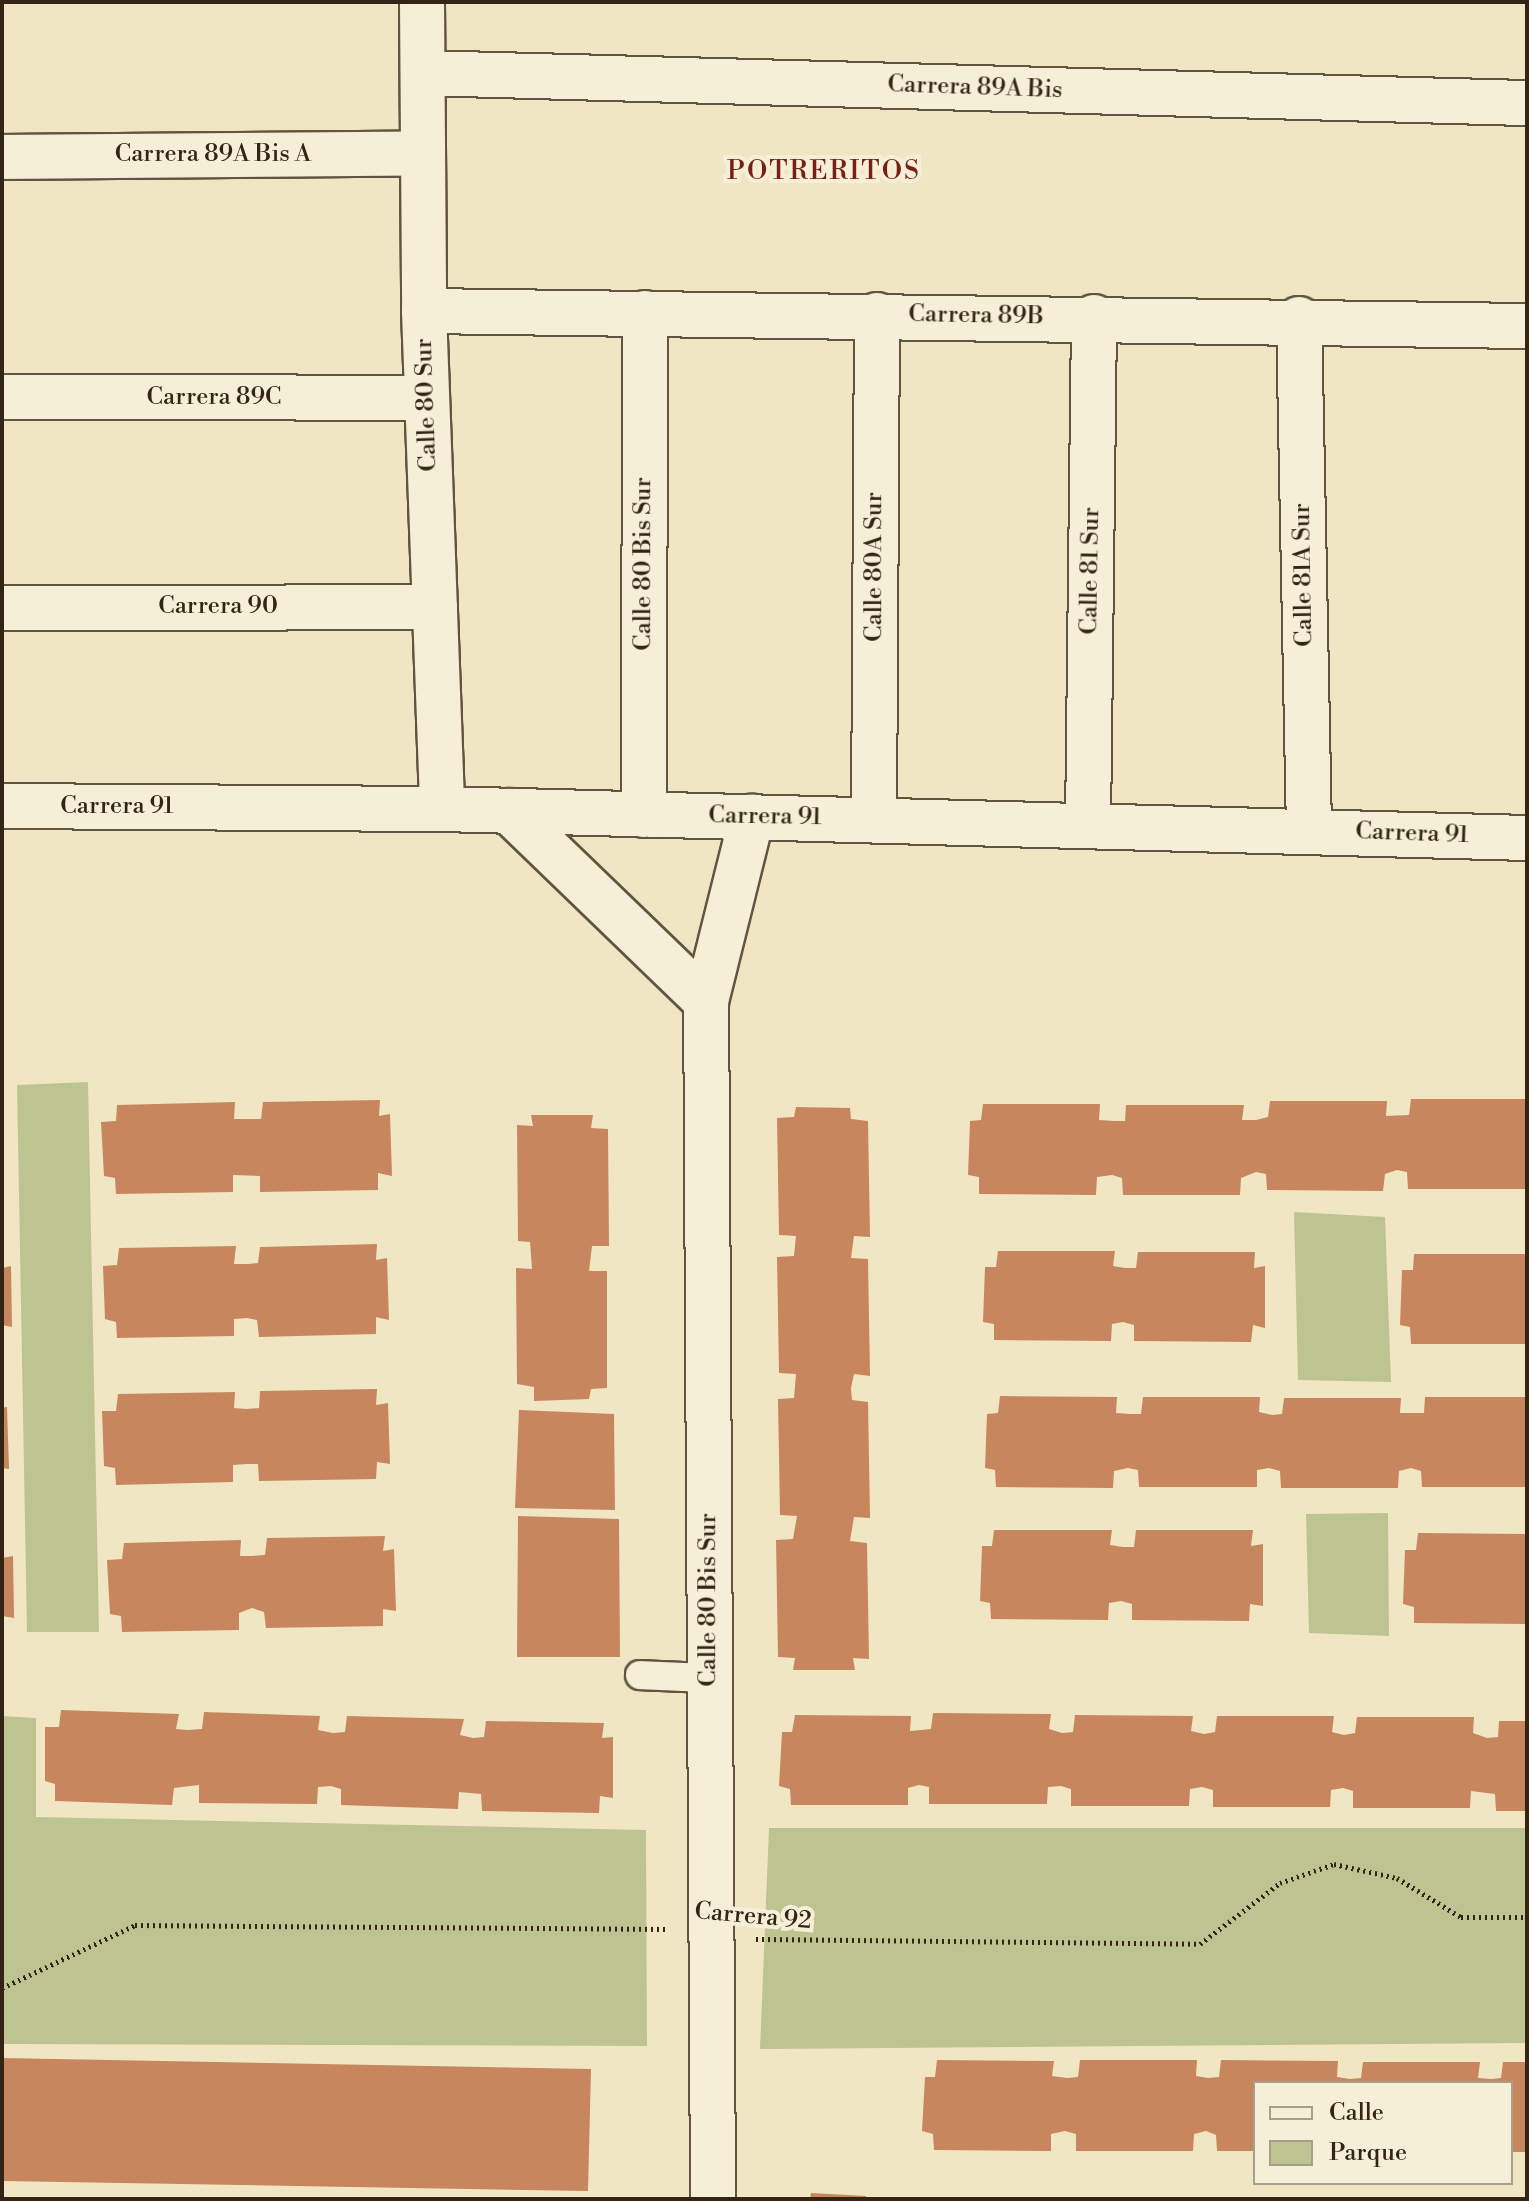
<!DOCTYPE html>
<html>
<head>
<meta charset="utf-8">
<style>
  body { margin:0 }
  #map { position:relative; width:1529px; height:2201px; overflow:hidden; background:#f1e6c3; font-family:"Libre Bodoni",serif }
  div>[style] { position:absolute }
  .green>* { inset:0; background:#bec491 }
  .building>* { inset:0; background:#c7865e }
  .path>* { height:5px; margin-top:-2.5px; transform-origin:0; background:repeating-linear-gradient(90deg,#332415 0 2px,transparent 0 6px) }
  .roads { filter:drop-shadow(2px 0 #625440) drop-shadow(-2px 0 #625440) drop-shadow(0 2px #625440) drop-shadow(0 -2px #625440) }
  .lane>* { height:28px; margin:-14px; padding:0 14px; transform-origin:14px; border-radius:14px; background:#f6efd8 }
  .street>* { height:44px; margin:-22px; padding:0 22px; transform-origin:22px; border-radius:22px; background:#f6efd8 }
  .secondary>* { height:44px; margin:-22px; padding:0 22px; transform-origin:22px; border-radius:22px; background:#f6efd8 }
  span { translate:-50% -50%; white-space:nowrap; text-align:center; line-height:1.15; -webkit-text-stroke:8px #f6efd8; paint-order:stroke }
  .street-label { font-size:24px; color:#332415 }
  .neighbourhood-label { font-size:26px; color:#7a1f14; letter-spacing:2px }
  .frame { position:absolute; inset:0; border:4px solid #332415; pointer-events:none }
  .legend { position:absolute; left:1253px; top:2081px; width:260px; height:104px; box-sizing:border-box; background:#f6efd8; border:2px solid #a89e8a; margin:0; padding:10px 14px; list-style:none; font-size:24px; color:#332415 }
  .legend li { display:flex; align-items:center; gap:16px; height:40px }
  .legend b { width:40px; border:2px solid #a89e8a }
</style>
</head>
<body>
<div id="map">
  <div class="green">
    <i style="clip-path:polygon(88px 1082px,99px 1632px,27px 1632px,17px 1085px)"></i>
    <i style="clip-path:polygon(1294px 1212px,1385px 1217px,1391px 1382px,1298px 1380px)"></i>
    <i style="clip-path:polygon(1388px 1513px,1389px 1636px,1309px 1633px,1306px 1514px)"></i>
    <i style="clip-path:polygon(2px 1716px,36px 1718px,36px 1817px,646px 1830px,647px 2046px,2px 2044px)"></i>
    <i style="clip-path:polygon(769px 1828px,1527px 1828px,1527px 2043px,760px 2049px)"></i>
  </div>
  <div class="building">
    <i style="clip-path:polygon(1411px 1099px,1527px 1099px,1525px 1189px,1408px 1189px,1407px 1172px,1397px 1170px,1385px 1174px,1383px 1191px,1267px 1190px,1266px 1174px,1256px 1172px,1241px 1178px,1240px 1195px,1123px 1195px,1122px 1178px,1112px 1175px,1097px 1177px,1096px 1195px,979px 1194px,979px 1177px,968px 1175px,970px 1121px,981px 1120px,983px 1104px,1100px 1104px,1099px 1120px,1114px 1121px,1125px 1121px,1126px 1105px,1244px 1105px,1242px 1120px,1256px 1120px,1268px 1117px,1270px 1101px,1387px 1101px,1386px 1116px,1409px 1115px)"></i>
    <i style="clip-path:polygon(380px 1100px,379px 1116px,390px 1114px,392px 1176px,378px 1173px,378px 1190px,260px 1192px,260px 1176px,233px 1175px,233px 1192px,116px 1194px,115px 1178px,104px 1176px,101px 1122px,116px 1121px,117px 1105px,235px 1102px,234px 1119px,261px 1119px,263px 1102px)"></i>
    <i style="clip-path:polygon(796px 1107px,850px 1108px,851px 1119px,868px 1121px,870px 1237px,854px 1236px,851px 1258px,868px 1259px,870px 1376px,854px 1374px,851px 1388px,852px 1400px,868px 1402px,870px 1518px,854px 1517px,850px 1541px,867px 1543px,869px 1659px,853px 1658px,855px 1670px,793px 1670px,795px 1658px,778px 1657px,776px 1540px,793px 1539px,797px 1516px,780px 1515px,778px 1399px,794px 1398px,796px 1374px,779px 1373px,777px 1257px,794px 1256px,796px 1236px,779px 1235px,777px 1118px,794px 1117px)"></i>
    <i style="clip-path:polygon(531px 1115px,593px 1115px,591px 1128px,608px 1129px,609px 1246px,592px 1246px,589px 1271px,607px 1271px,607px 1388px,591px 1389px,589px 1399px,534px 1401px,534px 1387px,517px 1384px,516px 1268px,532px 1269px,530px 1242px,518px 1241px,517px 1125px,533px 1126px)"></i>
    <i style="clip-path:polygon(377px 1244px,376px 1260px,387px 1258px,389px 1320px,376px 1317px,376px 1334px,259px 1337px,257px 1320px,247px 1318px,234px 1319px,234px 1336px,117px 1338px,116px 1322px,105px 1319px,103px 1266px,117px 1265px,119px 1248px,236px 1246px,234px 1264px,248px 1264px,258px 1263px,260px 1247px)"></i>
    <i style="clip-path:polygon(998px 1251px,1115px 1251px,1113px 1266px,1125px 1268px,1136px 1268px,1138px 1252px,1255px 1252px,1254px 1268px,1265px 1266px,1265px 1328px,1253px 1325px,1251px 1342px,1134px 1341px,1134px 1325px,1123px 1322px,1112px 1324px,1111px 1341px,994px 1340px,994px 1324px,983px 1322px,985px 1267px,996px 1267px)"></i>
    <i style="clip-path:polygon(1414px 1254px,1527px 1254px,1527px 1344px,1411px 1344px,1410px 1327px,1400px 1325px,1402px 1270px,1413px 1270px)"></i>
    <i style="clip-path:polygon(11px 1266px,12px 1327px,2px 1325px,2px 1268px)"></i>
    <i style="clip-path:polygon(377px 1389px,376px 1405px,388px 1403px,390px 1464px,377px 1462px,376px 1479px,259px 1481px,258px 1464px,247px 1464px,233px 1465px,233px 1482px,116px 1485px,115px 1468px,104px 1466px,102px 1411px,116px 1411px,118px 1394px,235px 1392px,234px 1408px,246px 1409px,259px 1408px,260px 1391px)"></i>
    <i style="clip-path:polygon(1000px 1396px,1117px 1397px,1116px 1413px,1130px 1414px,1141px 1414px,1143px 1397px,1260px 1397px,1259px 1412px,1272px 1415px,1282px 1414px,1284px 1398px,1401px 1398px,1400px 1413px,1424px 1413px,1425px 1397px,1527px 1397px,1527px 1487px,1422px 1487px,1421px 1471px,1411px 1468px,1399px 1471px,1398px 1488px,1281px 1488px,1280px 1471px,1269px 1468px,1257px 1470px,1257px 1487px,1139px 1487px,1138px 1470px,1128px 1468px,1114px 1471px,1113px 1488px,996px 1487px,995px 1470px,985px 1468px,987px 1414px,998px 1413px)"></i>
    <i style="clip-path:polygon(7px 1407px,9px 1469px,2px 1468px,2px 1408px)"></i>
    <i style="clip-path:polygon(519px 1410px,614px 1414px,615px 1510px,515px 1508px)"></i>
    <i style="clip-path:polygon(518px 1516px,619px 1519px,620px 1657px,517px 1657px)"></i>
    <i style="clip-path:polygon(994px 1530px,1112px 1530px,1110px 1545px,1123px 1547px,1134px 1547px,1136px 1530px,1253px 1530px,1251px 1546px,1263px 1544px,1263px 1606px,1250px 1604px,1249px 1621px,1132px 1620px,1132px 1604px,1121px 1601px,1109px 1603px,1108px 1620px,991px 1619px,990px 1603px,980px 1601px,982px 1546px,992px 1546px)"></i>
    <i style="clip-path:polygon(1418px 1533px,1527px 1534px,1527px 1624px,1414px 1623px,1414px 1607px,1403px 1604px,1405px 1550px,1416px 1550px)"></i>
    <i style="clip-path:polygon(385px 1536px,383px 1551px,394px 1549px,396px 1611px,383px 1609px,383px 1626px,266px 1628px,264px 1612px,252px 1608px,239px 1613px,239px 1630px,122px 1632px,121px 1616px,110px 1614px,107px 1560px,122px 1559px,124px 1543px,241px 1540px,240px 1556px,251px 1556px,265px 1555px,267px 1538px)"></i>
    <i style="clip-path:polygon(13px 1556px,14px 1618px,2px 1616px,2px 1558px)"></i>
    <i style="clip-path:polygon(61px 1710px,179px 1714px,176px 1729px,187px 1730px,202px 1729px,204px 1712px,320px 1716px,318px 1730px,333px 1733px,345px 1732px,347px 1716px,464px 1719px,460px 1735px,473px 1738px,484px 1737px,486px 1721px,604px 1723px,602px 1738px,613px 1737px,613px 1798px,600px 1796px,599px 1813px,482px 1811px,481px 1794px,459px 1792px,458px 1809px,341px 1805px,341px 1789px,331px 1786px,318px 1787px,317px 1804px,199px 1803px,199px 1785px,174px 1788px,172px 1805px,55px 1801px,55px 1784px,45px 1781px,45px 1727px,59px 1727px)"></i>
    <i style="clip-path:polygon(933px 1713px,1051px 1714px,1049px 1729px,1062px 1733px,1073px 1732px,1075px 1715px,1193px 1716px,1191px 1731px,1204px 1734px,1215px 1732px,1217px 1716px,1334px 1716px,1332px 1732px,1344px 1735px,1355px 1733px,1357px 1717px,1474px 1717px,1473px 1733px,1487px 1738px,1498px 1737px,1499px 1721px,1527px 1721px,1527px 1811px,1496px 1811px,1495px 1794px,1471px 1791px,1470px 1808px,1353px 1808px,1353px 1791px,1343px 1788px,1331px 1790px,1330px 1807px,1213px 1807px,1213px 1790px,1202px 1787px,1190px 1789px,1189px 1806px,1071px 1806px,1071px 1789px,1061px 1786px,1048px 1787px,1047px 1804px,929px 1804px,929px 1787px,919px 1785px,908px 1788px,908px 1805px,791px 1805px,790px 1789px,779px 1786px,782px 1732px,792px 1732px,795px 1715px,911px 1716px,910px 1731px,931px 1729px)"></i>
    <i style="clip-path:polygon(2px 2058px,591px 2069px,588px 2191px,2px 2181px)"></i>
    <i style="clip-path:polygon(937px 2060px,1054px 2061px,1052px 2076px,1067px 2078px,1078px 2077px,1080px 2060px,1197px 2060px,1196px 2076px,1208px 2078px,1219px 2077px,1221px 2060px,1338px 2061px,1337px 2077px,1350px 2079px,1361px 2078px,1363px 2062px,1480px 2062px,1478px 2078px,1491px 2079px,1501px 2078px,1503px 2062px,1527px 2062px,1527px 2152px,1511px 2152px,1511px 2083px,1255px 2083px,1255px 2151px,1217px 2151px,1216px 2135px,1206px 2131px,1194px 2134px,1193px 2151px,1076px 2151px,1076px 2134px,1065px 2131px,1051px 2134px,1051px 2151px,934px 2150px,933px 2134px,922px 2131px,925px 2077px,935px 2077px)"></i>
    <i style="clip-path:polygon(811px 2193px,866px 2196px,866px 2199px,810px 2199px)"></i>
  </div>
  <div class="path">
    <i style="left:756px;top:1939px;width:444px;rotate:0.6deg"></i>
    <i style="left:1200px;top:1944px;width:101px;rotate:-37.3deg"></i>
    <i style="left:1280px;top:1883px;width:57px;rotate:-19.4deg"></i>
    <i style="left:1334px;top:1864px;width:65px;rotate:12.5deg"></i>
    <i style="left:1397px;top:1878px;width:75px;rotate:31.4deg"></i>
    <i style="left:1461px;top:1917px;width:66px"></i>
    <i style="left:2px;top:1988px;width:147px;rotate:-25.3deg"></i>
    <i style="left:135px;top:1925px;width:532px;rotate:0.43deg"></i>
  </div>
  <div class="roads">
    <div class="lane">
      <i style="left:640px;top:1675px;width:70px;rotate:2.5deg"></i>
    </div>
    <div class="street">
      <i style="left:423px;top:73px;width:1104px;rotate:1.56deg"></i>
      <i style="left:2px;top:157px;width:421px;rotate:-0.5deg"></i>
      <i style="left:424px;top:311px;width:498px;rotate:87.9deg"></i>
      <i style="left:1299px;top:319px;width:511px;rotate:88.88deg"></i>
      <i style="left:2px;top:397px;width:425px;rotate:0.1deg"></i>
      <i style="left:2px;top:608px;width:433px;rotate:-0.1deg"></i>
      <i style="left:2px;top:806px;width:440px;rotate:0.4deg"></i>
      <i style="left:442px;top:809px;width:1085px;rotate:1.53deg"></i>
      <i style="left:509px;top:811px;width:274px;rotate:44deg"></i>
      <i style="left:644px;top:815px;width:502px;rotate:-89.89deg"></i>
      <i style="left:874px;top:820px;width:505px;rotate:-89.66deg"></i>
      <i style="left:1088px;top:825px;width:508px;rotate:-89.32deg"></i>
      <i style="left:713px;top:2199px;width:1198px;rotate:-90.33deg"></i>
      <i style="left:706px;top:1001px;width:190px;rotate:-76deg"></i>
    </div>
    <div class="secondary">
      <i style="left:422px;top:2px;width:309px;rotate:89.6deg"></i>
      <i style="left:424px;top:311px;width:1103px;rotate:0.78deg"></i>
    </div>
  </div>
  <div class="street-label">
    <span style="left:975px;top:88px;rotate:2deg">Carrera 89A Bis</span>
    <span style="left:213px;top:155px">Carrera 89A Bis A</span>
    <span style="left:976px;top:316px;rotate:1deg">Carrera 89B</span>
    <span style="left:214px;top:398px">Carrera 89C</span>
    <span style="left:427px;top:405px;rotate:-92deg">Calle 80 Sur</span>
    <span style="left:644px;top:564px;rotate:-90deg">Calle 80 Bis Sur</span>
    <span style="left:875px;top:567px;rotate:-90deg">Calle 80A Sur</span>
    <span style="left:1091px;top:571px;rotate:-89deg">Calle 81 Sur</span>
    <span style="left:1304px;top:575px;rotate:-91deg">Calle 81A Sur</span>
    <span style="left:218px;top:607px">Carrera 90</span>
    <span style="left:117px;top:807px">Carrera 91</span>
    <span style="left:765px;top:817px;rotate:1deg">Carrera 91</span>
    <span style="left:1412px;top:834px;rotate:2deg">Carrera 91</span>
    <span style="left:709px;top:1600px;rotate:-90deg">Calle 80 Bis Sur</span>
    <span style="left:753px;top:1917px;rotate:5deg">Carrera 92</span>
  </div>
  <div class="neighbourhood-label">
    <span style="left:824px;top:172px">POTRERITOS</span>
  </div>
  <div class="frame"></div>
  <ul class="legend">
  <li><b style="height:10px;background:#f6efd8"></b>Calle</li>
  <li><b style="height:22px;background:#bec491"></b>Parque</li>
  </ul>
</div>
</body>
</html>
